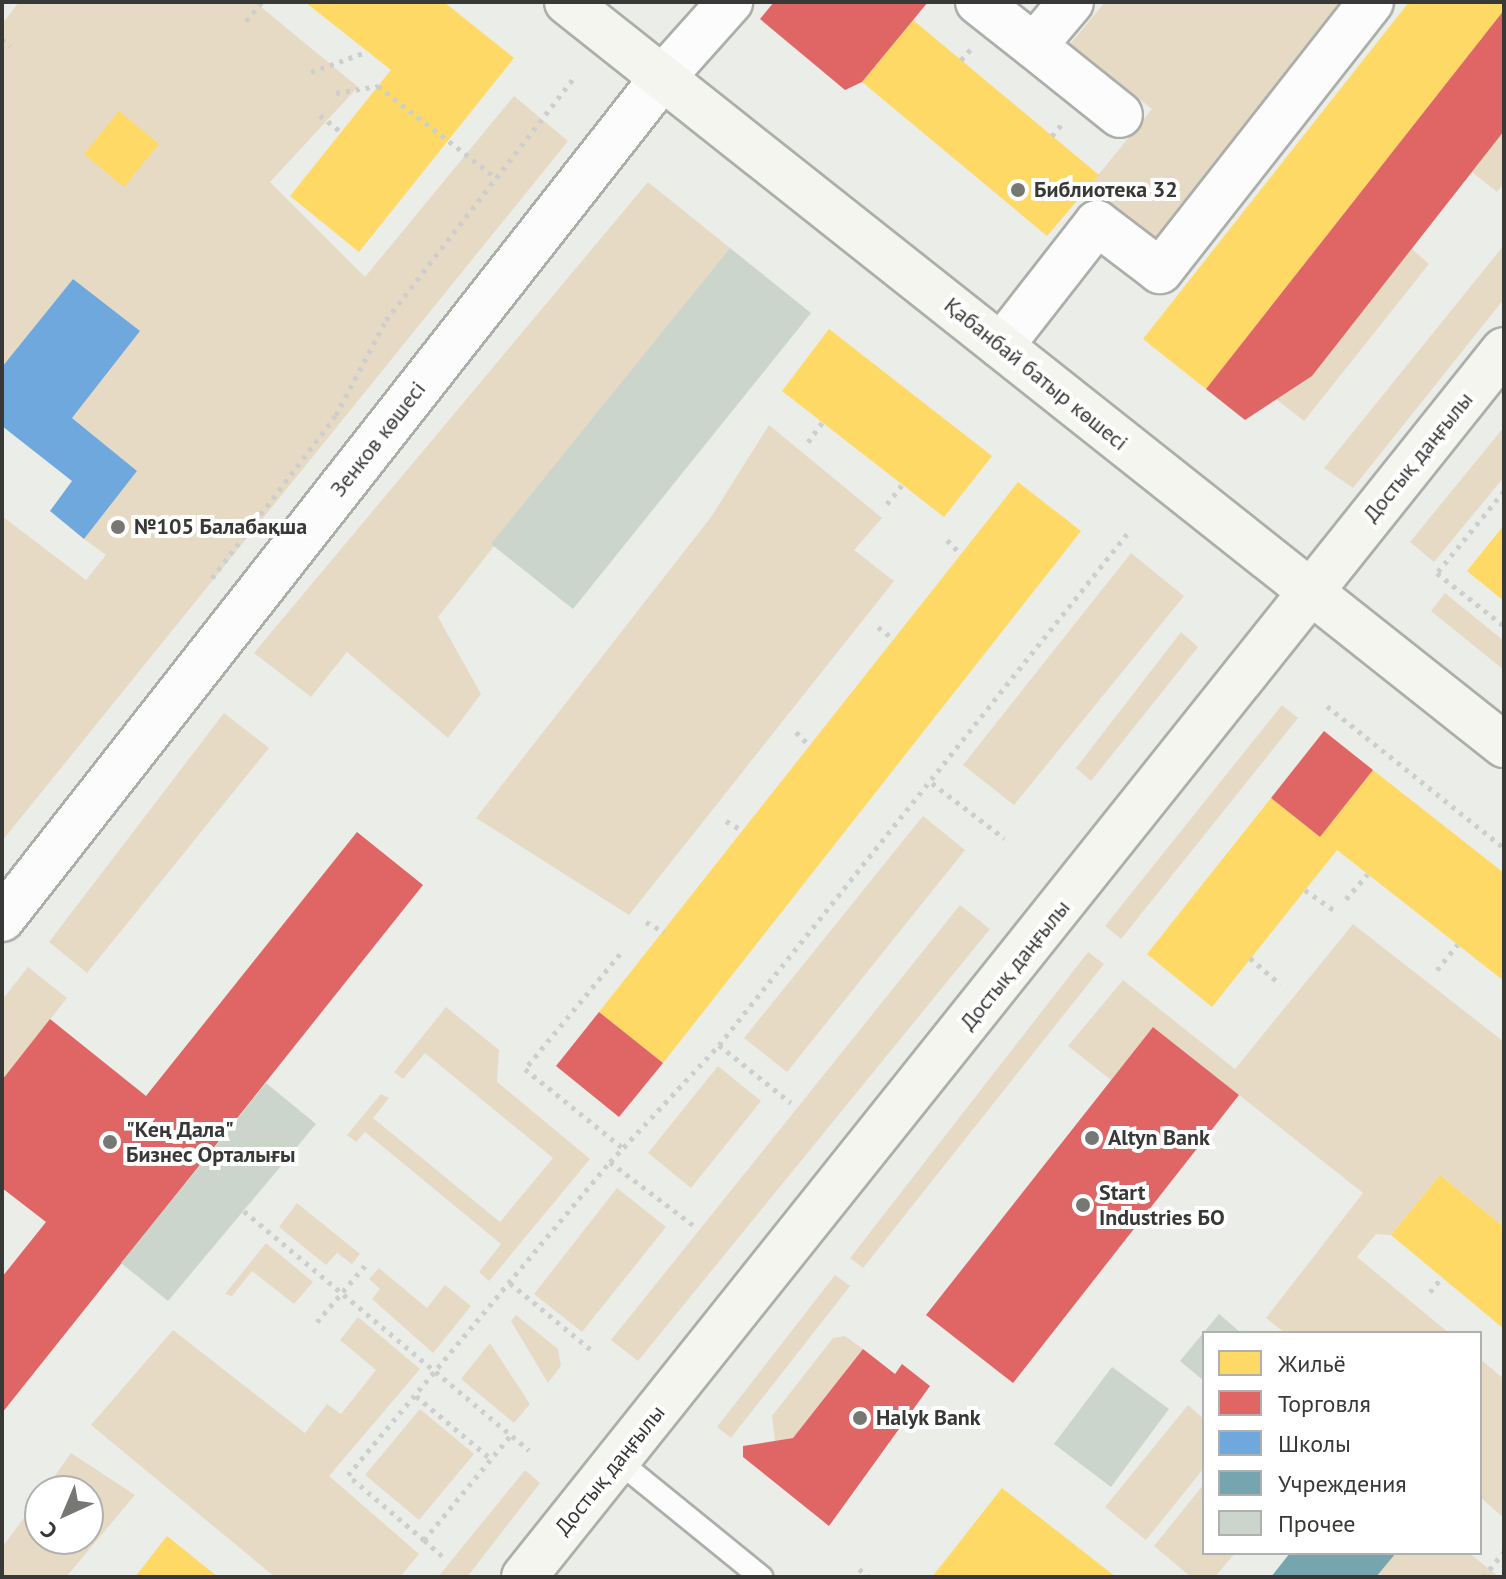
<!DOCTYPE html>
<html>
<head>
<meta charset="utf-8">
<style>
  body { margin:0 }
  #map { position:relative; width:1506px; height:1579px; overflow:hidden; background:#ebede8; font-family:"PT Sans",sans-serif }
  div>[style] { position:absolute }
  .green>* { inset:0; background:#e7dac5 }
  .homes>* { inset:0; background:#ffd966 }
  .shops>* { inset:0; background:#e06666 }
  .schools>* { inset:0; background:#6fa8dc }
  .public>* { inset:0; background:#76a5af }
  .building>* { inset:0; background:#cbd5cb }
  .path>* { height:5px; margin-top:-2.5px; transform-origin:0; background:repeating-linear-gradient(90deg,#cdcecd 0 4px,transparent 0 10px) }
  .roads { filter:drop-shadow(2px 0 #acaeaa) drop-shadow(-2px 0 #acaeaa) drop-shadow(0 2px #acaeaa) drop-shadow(0 -2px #acaeaa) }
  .lane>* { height:22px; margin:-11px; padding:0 11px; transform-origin:11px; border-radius:11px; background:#fcfcfc }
  .street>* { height:44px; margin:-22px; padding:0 22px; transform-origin:22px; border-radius:22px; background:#fcfcfc }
  .secondary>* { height:44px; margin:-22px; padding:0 22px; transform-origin:22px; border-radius:22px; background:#f5f5f0 }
  .dots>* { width:22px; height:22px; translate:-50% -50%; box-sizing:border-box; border:4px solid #fff; border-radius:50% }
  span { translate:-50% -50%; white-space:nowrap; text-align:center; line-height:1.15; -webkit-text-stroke:8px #fff; paint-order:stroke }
  .poi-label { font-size:22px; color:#383936; font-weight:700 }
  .left { translate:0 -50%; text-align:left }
  .street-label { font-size:22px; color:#383936 }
  .frame { position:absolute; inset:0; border:4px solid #383936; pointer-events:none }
  .legend { position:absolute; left:1202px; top:1331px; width:280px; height:224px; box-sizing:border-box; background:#fff; border:2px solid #afb0af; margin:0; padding:10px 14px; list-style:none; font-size:24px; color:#383936 }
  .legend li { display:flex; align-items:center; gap:16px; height:40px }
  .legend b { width:40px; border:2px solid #afb0af }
  .north { position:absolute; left:24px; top:1475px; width:80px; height:80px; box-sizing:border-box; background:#fff; border:2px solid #afb0af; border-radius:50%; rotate:224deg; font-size:22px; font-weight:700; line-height:32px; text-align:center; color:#383936 }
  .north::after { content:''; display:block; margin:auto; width:28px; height:36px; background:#777874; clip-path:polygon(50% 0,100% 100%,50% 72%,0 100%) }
</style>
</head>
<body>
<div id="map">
  <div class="green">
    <i style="clip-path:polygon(19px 2px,255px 2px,358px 87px,270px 182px,365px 277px,514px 96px,568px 141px,2px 841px,2px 516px,86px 580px,106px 555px,84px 539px,137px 471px,72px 418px,139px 331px,73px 279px,2px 367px,2px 24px)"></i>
    <i style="clip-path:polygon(1105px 2px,1349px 2px,1157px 244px,1086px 190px,1152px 109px,1070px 44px)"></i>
    <i style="clip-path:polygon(1504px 131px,1504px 183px,1497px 192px,1472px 172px)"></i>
    <i style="clip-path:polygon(648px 182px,730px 248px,438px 617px,481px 694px,448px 738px,347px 652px,311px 697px,254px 653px)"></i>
    <i style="clip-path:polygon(1504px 245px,1504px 299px,1353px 488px,1324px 468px)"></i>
    <i style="clip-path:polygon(1412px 249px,1429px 264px,1304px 421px,1276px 399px)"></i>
    <i style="clip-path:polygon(769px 425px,882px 518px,854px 550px,894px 581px,629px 915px,476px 818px,711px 517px)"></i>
    <i style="clip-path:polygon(1504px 427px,1504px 477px,1434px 562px,1410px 542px)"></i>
    <i style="clip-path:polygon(1131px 553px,1184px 596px,1014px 805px,963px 765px)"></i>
    <i style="clip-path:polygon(1445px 593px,1504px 641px,1504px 670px,1431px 611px)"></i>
    <i style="clip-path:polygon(1181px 632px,1198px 647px,1091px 781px,1076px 768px)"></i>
    <i style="clip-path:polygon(1282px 705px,1298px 718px,1121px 939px,1105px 926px)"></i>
    <i style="clip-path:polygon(224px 713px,269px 748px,87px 973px,49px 942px)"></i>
    <i style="clip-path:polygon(923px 816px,965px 850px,787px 1072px,744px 1038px)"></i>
    <i style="clip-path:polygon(960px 905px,990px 929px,638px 1361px,611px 1340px)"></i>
    <i style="clip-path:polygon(1353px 924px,1504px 1042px,1504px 1227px,1440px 1175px,1391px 1235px,1376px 1234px,1357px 1257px,1449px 1333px,1285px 1333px,1266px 1318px,1363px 1193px,1153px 1027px,1111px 1080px,1068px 1046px,1123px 980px,1235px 1069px)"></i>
    <i style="clip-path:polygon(1088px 952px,1104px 964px,863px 1268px,850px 1258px)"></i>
    <i style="clip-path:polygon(28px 967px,67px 998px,2px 1080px,2px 1000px)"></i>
    <i style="clip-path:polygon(446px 1007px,499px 1050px,497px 1082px,590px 1159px,489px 1281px,479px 1272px,501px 1244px,365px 1132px,356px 1142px,347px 1135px,381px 1094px,389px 1098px,373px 1118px,500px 1222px,553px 1158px,425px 1053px,403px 1079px,394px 1072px)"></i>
    <i style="clip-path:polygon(718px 1066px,761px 1101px,691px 1188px,648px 1153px)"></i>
    <i style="clip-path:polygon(617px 1188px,666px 1227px,582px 1332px,534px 1294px)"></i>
    <i style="clip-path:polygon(297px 1203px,360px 1254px,352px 1264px,337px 1253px,326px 1265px,279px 1227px)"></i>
    <i style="clip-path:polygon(266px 1243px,313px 1282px,294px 1304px,252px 1271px,232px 1296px,225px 1294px)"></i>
    <i style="clip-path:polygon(379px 1268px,427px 1308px,445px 1285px,471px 1306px,433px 1353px,372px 1299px,380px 1289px,369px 1279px)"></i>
    <i style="clip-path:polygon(835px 1275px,850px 1286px,731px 1438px,717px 1427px)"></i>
    <i style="clip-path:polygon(516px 1315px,558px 1349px,561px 1366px,548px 1383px,511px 1321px)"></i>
    <i style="clip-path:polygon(358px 1317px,420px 1369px,329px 1476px,419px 1554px,400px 1577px,275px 1577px,91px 1425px,173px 1330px,305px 1433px,327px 1404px,341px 1414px,376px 1370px,340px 1340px)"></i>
    <i style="clip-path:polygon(845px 1336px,863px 1349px,793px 1438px,775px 1441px,772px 1416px,833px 1338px)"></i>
    <i style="clip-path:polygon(490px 1343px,530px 1404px,514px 1423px,461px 1379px)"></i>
    <i style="clip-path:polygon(1480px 1359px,1504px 1379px,1504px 1518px,1480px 1497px)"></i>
    <i style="clip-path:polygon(1188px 1405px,1204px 1419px,1204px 1468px,1146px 1540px,1105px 1507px)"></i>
    <i style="clip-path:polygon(420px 1409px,474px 1454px,419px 1520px,365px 1475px)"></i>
    <i style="clip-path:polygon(71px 1453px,135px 1495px,66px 1577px,2px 1577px,2px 1547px,40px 1497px,40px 1539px,88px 1539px,88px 1491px,44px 1491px)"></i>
    <i style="clip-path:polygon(525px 1470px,540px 1483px,467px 1577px,438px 1577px)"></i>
    <i style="clip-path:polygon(1204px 1484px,1204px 1553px,1235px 1553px,1215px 1577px,1191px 1577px,1154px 1546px)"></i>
    <i style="clip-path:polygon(1396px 1553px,1469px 1553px,1499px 1577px,1376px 1577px)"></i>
  </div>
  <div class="homes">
    <i style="clip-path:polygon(305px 2px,444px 2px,514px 58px,359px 252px,290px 196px,391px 70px)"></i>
    <i style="clip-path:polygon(1409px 2px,1504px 2px,1504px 10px,1206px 389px,1143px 339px)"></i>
    <i style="clip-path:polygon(913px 20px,1099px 175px,1047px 236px,862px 82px)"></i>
    <i style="clip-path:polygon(119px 111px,159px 144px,124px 187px,84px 154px)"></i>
    <i style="clip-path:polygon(829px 329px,992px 456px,944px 517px,782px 391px)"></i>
    <i style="clip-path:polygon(1018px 482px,1081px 531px,663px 1063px,599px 1012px)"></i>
    <i style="clip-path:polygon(1504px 525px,1504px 601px,1467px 571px)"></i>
    <i style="clip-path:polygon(1373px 770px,1504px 873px,1504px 981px,1337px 850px,1212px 1007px,1147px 954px,1271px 798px,1320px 837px)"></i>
    <i style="clip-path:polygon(1440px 1175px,1504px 1227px,1504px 1329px,1391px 1235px)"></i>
    <i style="clip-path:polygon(1002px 1488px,1116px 1577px,932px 1577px)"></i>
    <i style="clip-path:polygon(167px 1536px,218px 1577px,135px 1577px)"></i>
  </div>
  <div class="shops">
    <i style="clip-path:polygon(774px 2px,928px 2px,862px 82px,845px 90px,760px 19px)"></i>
    <i style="clip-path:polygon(1504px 10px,1504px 131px,1312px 376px,1245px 420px,1206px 389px)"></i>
    <i style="clip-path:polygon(1324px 731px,1373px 770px,1320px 837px,1271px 798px)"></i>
    <i style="clip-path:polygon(357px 832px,423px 885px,2px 1413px,2px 1277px,46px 1222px,2px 1188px,2px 1080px,50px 1019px,146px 1096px)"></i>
    <i style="clip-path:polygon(599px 1012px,663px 1063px,619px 1117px,556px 1066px)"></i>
    <i style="clip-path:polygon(1153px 1027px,1239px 1095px,1013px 1383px,926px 1315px)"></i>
    <i style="clip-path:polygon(863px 1349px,895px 1374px,902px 1364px,930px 1386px,829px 1526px,743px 1457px,743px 1446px,793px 1438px)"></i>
  </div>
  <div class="schools">
    <i style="clip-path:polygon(73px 279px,140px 331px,72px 418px,137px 471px,84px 539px,50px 511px,72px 481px,2px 426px,2px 367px)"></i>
  </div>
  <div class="public">
    <i style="clip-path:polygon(1290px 1553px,1396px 1553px,1376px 1577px,1271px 1577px)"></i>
  </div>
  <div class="building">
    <i style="clip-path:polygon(730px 248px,811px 313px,573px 609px,491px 544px)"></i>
    <i style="clip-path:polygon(266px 1083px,316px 1124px,168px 1301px,121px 1263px)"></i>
    <i style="clip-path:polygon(1219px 1314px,1241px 1333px,1204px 1333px,1204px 1381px,1180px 1361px)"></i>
    <i style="clip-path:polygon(1112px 1367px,1169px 1409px,1111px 1487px,1054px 1444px)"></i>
  </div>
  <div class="path">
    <i style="left:246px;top:21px;width:25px;rotate:-50deg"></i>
    <i style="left:2px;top:39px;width:11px;rotate:41deg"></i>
    <i style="left:961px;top:60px;width:15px;rotate:-48deg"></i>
    <i style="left:311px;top:72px;width:59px;rotate:-20deg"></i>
    <i style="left:336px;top:93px;width:43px;rotate:-9.5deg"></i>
    <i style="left:378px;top:86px;width:150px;rotate:37.9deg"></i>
    <i style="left:320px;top:115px;width:27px;rotate:39deg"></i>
    <i style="left:1052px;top:136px;width:19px;rotate:-51deg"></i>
    <i style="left:808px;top:442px;width:24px;rotate:-54deg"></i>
    <i style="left:1504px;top:491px;width:106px;rotate:129.3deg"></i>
    <i style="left:1437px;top:573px;width:85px;rotate:38.3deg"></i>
    <i style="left:887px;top:504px;width:24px;rotate:-52deg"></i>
    <i style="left:947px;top:540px;width:20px;rotate:45deg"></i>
    <i style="left:212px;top:578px;width:205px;rotate:-52.7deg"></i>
    <i style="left:336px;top:415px;width:107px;rotate:-62.2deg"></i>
    <i style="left:386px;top:320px;width:305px;rotate:-52.2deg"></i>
    <i style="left:878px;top:627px;width:20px;rotate:37deg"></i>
    <i style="left:1327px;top:706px;width:227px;rotate:38.7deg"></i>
    <i style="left:796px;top:732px;width:20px;rotate:45deg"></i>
    <i style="left:932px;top:783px;width:91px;rotate:37.4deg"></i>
    <i style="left:726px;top:821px;width:20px;rotate:30deg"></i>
    <i style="left:1305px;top:890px;width:38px;rotate:35deg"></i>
    <i style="left:1346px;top:899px;width:33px;rotate:-49deg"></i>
    <i style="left:646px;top:922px;width:21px;rotate:29deg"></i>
    <i style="left:620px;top:954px;width:149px;rotate:129.6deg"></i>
    <i style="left:525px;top:1069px;width:126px;rotate:38.9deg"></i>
    <i style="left:1250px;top:958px;width:40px;rotate:41deg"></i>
    <i style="left:1437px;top:970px;width:33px;rotate:-51deg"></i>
    <i style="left:719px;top:1045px;width:92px;rotate:38.9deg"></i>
    <i style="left:610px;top:1162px;width:104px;rotate:37.2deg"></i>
    <i style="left:244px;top:1211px;width:372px;rotate:40deg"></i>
    <i style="left:510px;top:1283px;width:104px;rotate:39.5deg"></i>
    <i style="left:1430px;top:1292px;width:19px;rotate:-51deg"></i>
    <i style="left:317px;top:1322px;width:80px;rotate:-49.6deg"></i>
    <i style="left:416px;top:1396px;width:98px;rotate:40deg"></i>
    <i style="left:424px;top:1540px;width:100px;rotate:-139.5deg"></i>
    <i style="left:348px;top:1475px;width:408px;rotate:-50.1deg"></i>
    <i style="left:610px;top:1162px;width:160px;rotate:-47deg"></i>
    <i style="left:719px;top:1045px;width:660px;rotate:-51.39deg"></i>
    <i style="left:442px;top:1556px;width:24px;rotate:-138deg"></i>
    <i style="left:424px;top:1540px;width:136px;rotate:-50.4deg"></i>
    <i style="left:859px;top:1569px;width:13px;rotate:39deg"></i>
    <i style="left:1483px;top:1577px;width:33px;rotate:-50deg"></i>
  </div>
  <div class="roads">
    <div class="lane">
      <i style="left:617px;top:1460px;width:186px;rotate:39.1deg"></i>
    </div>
    <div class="street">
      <i style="left:978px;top:2px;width:71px;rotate:38.2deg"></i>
      <i style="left:1071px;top:2px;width:57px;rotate:130.1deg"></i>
      <i style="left:1034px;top:46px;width:110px;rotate:38.7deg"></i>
      <i style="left:1001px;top:346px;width:156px;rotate:-52deg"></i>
      <i style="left:1097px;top:223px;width:79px;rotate:37.3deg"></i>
      <i style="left:1160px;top:271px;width:342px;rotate:-51.9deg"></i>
      <i style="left:2px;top:919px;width:1070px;rotate:-51.87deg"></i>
      <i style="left:663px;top:77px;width:101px;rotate:-48.2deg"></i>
    </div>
    <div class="secondary">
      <i style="left:567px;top:2px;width:1196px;rotate:38.41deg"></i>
      <i style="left:524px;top:1577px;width:1570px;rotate:-51.39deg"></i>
    </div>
  </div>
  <div class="dots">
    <i style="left:1018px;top:190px;background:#777874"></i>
    <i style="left:118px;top:527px;background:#777874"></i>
    <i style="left:1092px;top:1138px;background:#777874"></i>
    <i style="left:110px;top:1142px;background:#777874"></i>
    <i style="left:1083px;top:1205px;background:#777874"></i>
    <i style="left:860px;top:1418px;background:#777874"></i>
  </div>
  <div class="poi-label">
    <span class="left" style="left:1034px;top:190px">Библиотека 32</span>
    <span class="left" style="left:134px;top:527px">№105 Балабақша</span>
    <span class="left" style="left:126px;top:1142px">"Кең Дала"<br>Бизнес Орталығы</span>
    <span class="left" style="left:1108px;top:1138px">Altyn Bank</span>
    <span class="left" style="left:1099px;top:1205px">Start<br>Industries БО</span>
    <span class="left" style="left:876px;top:1418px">Halyk Bank</span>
  </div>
  <div class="street-label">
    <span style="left:1036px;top:374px;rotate:39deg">Қабанбай батыр көшесі</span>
    <span style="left:378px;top:439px;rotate:-52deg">Зенков көшесі</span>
    <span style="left:1418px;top:457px;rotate:-51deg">Достық даңғылы</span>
    <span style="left:1015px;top:965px;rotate:-51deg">Достық даңғылы</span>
    <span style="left:610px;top:1470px;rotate:-51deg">Достық даңғылы</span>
  </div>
  <div class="frame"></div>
  <ul class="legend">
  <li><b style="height:22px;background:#ffd966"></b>Жильё</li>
  <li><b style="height:22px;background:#e06666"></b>Торговля</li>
  <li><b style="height:22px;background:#6fa8dc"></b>Школы</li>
  <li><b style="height:22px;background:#76a5af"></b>Учреждения</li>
  <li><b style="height:22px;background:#cbd5cb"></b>Прочее</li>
  </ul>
  <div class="north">С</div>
</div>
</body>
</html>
